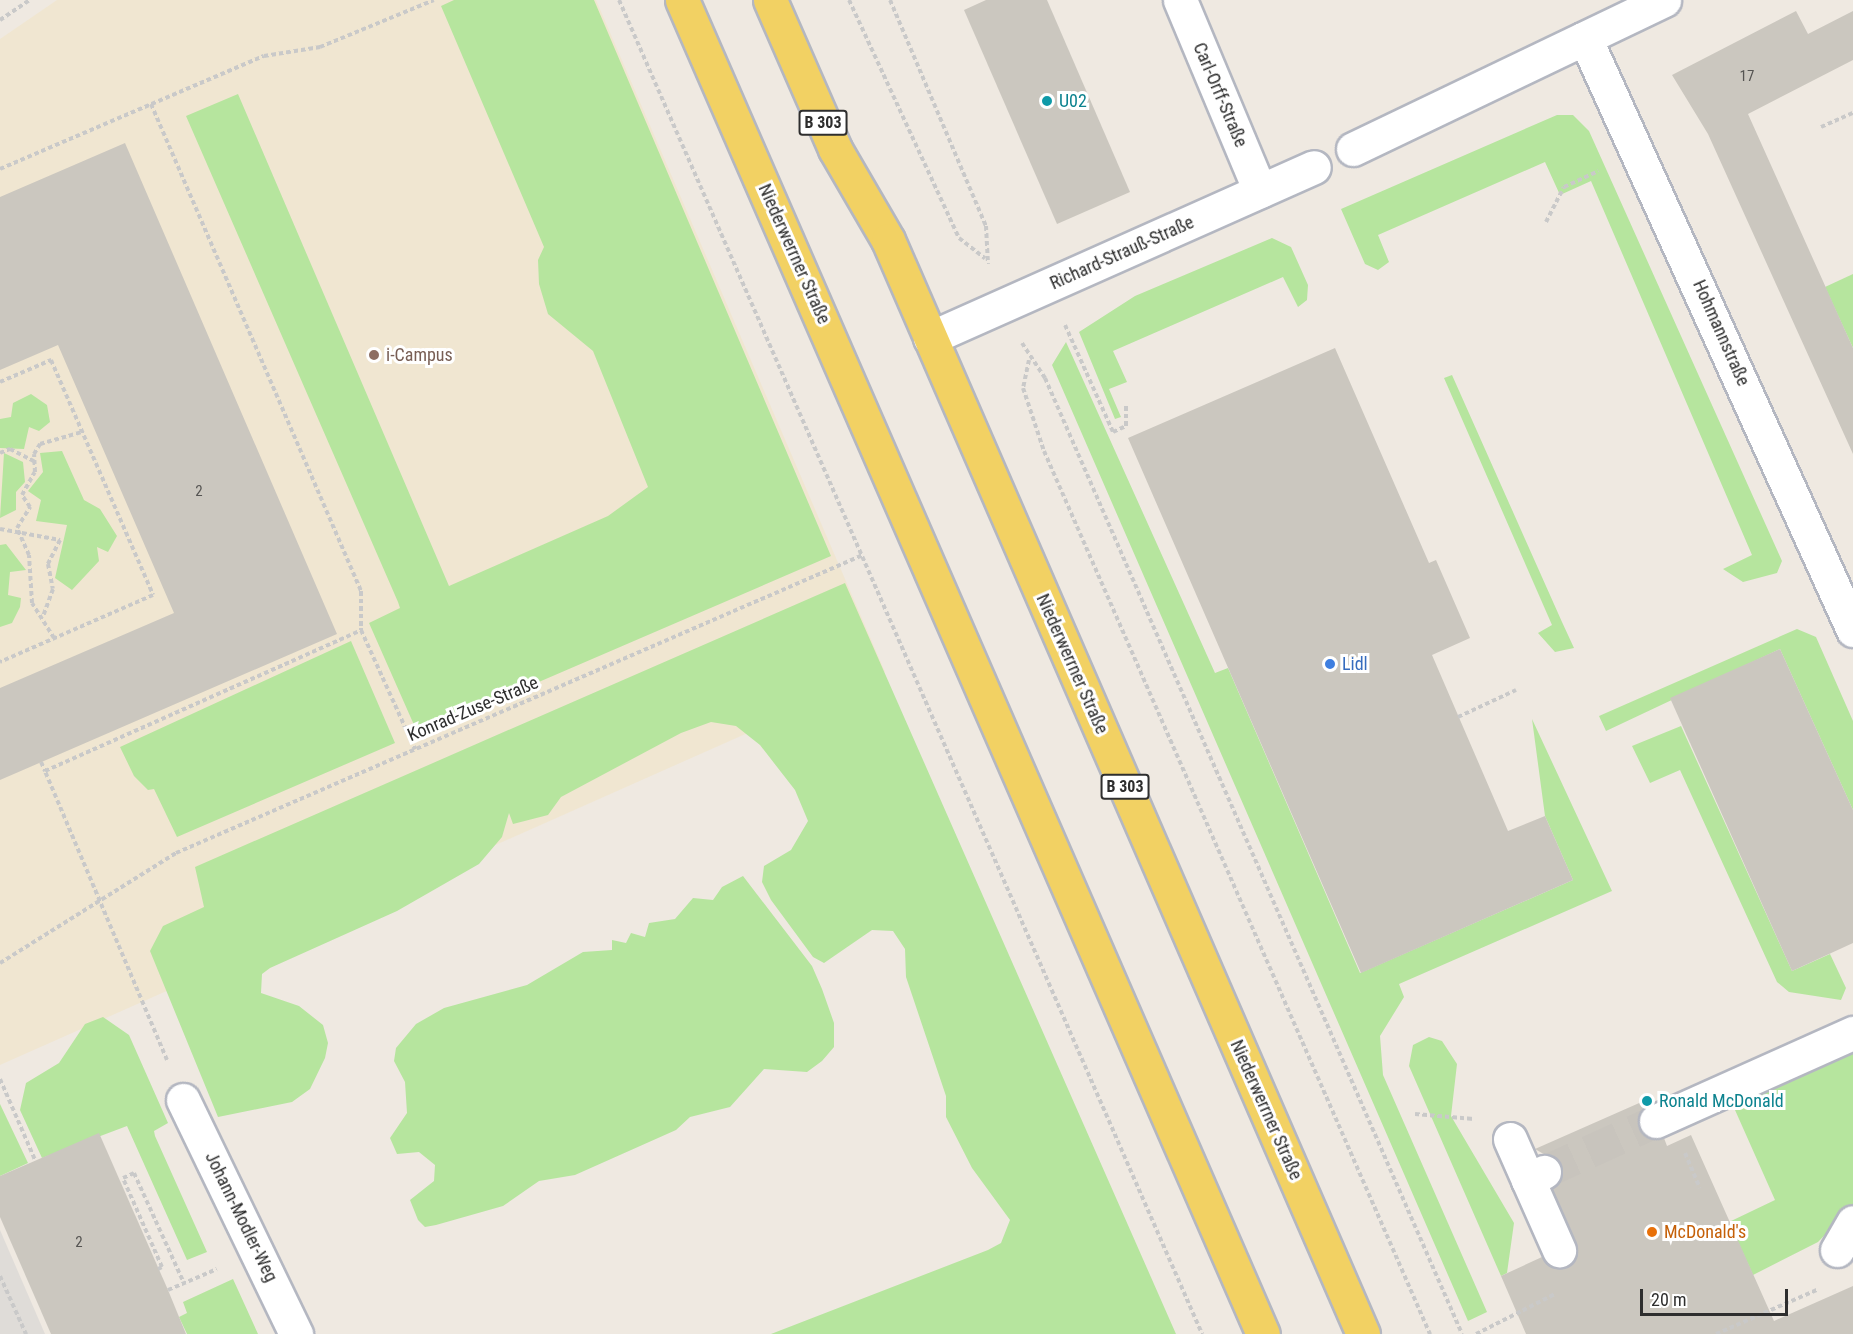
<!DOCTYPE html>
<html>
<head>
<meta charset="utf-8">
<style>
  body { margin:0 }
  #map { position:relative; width:1853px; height:1334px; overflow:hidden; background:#efe9e1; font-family:"Roboto Condensed",sans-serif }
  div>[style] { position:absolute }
  .education>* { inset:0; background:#f0e6d1 }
  .green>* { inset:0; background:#b6e59e }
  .plaza>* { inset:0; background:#dfdcd8 }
  .building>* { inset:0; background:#cbc7bf }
  .minor-tunnel>* { height:33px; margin-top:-16.5px; transform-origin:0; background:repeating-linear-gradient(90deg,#c8c4bd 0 33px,transparent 0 49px) }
  .path>* { height:4px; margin-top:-2px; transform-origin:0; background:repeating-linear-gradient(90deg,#c9c9c9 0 4.5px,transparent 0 7.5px) }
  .roads { filter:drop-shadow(2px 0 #b4b7c1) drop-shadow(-2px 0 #b4b7c1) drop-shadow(0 2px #b4b7c1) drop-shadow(0 -2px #b4b7c1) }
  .minor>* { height:33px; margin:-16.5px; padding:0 16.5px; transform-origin:16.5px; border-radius:16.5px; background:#fff }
  .major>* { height:33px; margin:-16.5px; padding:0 16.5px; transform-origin:16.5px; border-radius:16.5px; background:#f2d163 }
  .dots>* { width:16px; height:16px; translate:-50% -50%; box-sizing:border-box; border:3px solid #fff; border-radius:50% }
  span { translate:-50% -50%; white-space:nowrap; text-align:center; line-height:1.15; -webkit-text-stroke:6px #fff; paint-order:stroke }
  .number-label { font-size:15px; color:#555452 }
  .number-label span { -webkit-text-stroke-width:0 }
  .shield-label span { padding:2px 4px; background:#fff; border:2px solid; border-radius:4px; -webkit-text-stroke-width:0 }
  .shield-label { font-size:16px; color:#2e2e2e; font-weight:700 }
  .street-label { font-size:18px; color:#2e2e2e }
  .culture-label { font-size:18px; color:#0d838f }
  .left { translate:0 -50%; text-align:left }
  .education-label { font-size:18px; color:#785e54 }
  .shop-label { font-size:18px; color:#366cbe }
  .food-label { font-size:18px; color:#c56008 }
  .scale { position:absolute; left:1640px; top:1289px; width:148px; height:27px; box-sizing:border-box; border:3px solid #2e2e2e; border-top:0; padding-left:8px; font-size:18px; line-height:21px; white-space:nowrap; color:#2e2e2e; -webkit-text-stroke:4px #fff; paint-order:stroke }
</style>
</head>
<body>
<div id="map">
  <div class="education">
    <i style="clip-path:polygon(57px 0,596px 0,885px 672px,0 1065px,0 39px)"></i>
  </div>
  <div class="green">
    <i style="clip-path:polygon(454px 0,594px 0,831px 556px,418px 734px,369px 623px,400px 608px,398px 602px,186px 116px,238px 94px,449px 586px,608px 516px,648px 487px,593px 351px,548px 314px,539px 284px,538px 260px,544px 247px,441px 6px)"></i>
    <i style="clip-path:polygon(1557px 115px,1573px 115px,1589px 131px,1782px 561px,1777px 573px,1743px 582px,1723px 569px,1752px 555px,1591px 181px,1560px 195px,1545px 162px,1378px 235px,1389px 262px,1378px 270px,1365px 264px,1341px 209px)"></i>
    <i style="clip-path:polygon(1272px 238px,1291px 247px,1308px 285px,1307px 300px,1298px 307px,1283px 277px,1113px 351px,1127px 382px,1109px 389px,1121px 417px,1115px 419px,1079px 332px,1135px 296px)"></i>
    <i style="clip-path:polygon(1853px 274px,1853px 348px,1825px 287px)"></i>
    <i style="clip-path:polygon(1066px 342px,1215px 673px,1228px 668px,1360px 973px,1573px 880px,1545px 816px,1532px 719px,1612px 891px,1399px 984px,1404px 997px,1380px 1036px,1383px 1075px,1487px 1312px,1468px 1321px,1052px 365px)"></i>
    <i style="clip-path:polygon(1452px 375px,1562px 622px,1574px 648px,1555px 652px,1538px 633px,1552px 625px,1444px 378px)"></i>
    <i style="clip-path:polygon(31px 394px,47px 405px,50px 422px,39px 431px,29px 427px,24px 449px,0 448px,0 419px,11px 417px,13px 403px)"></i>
    <i style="clip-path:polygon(62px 451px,84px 500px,100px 509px,117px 536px,108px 552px,97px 547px,99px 561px,72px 590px,55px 578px,67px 525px,36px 521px,41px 500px,28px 491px,43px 472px,40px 453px)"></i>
    <i style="clip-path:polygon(4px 453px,23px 462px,25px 482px,16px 492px,16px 510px,0 518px)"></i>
    <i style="clip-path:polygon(6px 544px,26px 570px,10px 572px,8px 595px,21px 598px,20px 607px,12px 623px,0 627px,0 545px)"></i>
    <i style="clip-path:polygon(845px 583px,1176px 1334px,771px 1334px,988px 1250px,1001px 1243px,1010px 1220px,972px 1168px,946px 1117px,946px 1096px,906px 977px,905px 949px,893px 931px,872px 930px,824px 963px,813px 957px,771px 900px,762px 882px,764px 866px,791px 850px,808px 821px,795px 790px,760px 745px,736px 726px,711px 722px,681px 733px,561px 797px,548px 815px,513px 824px,509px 813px,502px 837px,479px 864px,397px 911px,270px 968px,262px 974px,261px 993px,299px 1006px,323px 1025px,328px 1043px,325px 1058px,310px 1089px,292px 1102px,218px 1117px,150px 951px,163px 926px,204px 907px,195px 867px)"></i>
    <i style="clip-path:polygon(1797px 629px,1816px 637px,1853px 721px,1853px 810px,1780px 649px,1606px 731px,1599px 716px)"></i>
    <i style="clip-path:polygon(351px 641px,395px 743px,177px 837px,154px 789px,148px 790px,134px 776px,120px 747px)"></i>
    <i style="clip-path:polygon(1681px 726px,1792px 971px,1830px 954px,1846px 988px,1841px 1000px,1789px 992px,1777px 982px,1680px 770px,1650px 783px,1632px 746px)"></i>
    <i style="clip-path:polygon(743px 876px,812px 966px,822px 989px,834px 1023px,834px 1047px,822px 1061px,807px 1072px,764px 1069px,730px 1107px,690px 1117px,676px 1130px,575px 1175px,539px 1181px,503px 1206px,436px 1225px,425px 1227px,418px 1220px,410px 1200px,434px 1181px,435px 1165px,419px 1152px,397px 1154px,390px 1138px,407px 1113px,405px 1082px,394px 1061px,396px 1048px,416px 1024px,444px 1008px,527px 985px,583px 952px,612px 950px,612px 940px,626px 943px,631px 933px,645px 937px,649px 923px,675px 919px,693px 898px,713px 900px,722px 887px)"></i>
    <i style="clip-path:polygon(103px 1017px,129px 1035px,168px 1123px,154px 1131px,155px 1136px,207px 1252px,187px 1260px,127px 1126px,42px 1158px,20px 1110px,26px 1083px,59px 1063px,85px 1024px)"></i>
    <i style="clip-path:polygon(1429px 1037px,1442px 1041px,1457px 1064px,1451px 1116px,1514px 1223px,1507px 1273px,1501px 1276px,1409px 1066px,1413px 1045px)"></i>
    <i style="clip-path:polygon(1853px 1045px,1853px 1206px,1818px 1242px,1753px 1275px,1729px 1222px,1775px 1200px,1731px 1101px)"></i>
    <i style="clip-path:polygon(0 1104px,28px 1163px,0 1176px)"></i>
    <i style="clip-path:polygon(233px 1279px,258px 1334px,187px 1334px,179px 1317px,187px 1313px,183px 1302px)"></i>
  </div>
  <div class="plaza">
    <i style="clip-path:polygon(0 1230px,45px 1334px,0 1334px)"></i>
  </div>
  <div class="building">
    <i style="clip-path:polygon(986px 0,1047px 0,1130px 192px,1057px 224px,964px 10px)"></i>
    <i style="clip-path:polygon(1796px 11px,1808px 34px,1853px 11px,1853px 60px,1748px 114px,1853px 348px,1853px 454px,1708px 134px,1672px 75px)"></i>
    <i style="clip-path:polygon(125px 143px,337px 634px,0 780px,0 688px,174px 613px,58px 345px,0 370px,0 197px)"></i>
    <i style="clip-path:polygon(1335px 348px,1429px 563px,1436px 560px,1470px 638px,1432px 655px,1508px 831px,1545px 816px,1573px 880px,1361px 973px,1128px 438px)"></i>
    <i style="clip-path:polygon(1780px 649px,1853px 810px,1853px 943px,1792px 971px,1670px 698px)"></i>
    <i style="clip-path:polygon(1646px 1100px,1637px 1120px,1645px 1136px,1664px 1138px,1667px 1146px,1691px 1135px,1774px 1321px,1853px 1286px,1853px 1334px,1526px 1334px,1501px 1276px,1542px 1257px,1548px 1265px,1566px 1267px,1578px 1251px,1552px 1189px,1560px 1182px,1561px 1164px,1535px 1149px)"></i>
    <i style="clip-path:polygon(99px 1133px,168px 1290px,186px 1334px,51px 1334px,0 1217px,0 1176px)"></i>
  </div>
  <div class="minor-tunnel">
    <i style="left:1544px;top:1172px;width:123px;rotate:-24.5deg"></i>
  </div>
  <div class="path">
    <i style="left:619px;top:0;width:1456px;rotate:66.39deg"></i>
    <i style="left:849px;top:0;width:262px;rotate:65.2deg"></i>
    <i style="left:959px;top:238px;width:33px;rotate:38deg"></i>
    <i style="left:890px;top:0;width:246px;rotate:67deg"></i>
    <i style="left:986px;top:226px;width:38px;rotate:87deg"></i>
    <i style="left:0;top:20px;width:36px;rotate:-34deg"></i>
    <i style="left:151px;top:104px;width:530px;rotate:66.67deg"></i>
    <i style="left:361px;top:591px;width:39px;rotate:90deg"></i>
    <i style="left:361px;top:630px;width:131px;rotate:65.6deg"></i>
    <i style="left:1821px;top:127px;width:35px;rotate:-24deg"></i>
    <i style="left:0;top:169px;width:287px;rotate:-23.2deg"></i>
    <i style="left:264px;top:56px;width:57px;rotate:-9.1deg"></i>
    <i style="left:320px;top:47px;width:123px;rotate:-22.4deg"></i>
    <i style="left:1546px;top:222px;width:39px;rotate:-63deg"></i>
    <i style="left:1564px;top:187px;width:38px;rotate:-25deg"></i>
    <i style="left:1065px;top:325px;width:117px;rotate:65.8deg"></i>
    <i style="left:1113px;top:432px;width:14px;rotate:-25deg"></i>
    <i style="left:1126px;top:426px;width:22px;rotate:-90deg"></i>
    <i style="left:1022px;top:343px;width:42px;rotate:56.7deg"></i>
    <i style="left:1045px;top:378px;width:1043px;rotate:66.43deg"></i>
    <i style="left:1029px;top:360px;width:29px;rotate:102deg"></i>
    <i style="left:1023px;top:388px;width:66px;rotate:71.6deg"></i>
    <i style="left:1044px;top:451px;width:964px;rotate:66.39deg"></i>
    <i style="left:0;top:382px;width:56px;rotate:-23.3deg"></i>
    <i style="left:51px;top:360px;width:256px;rotate:66.5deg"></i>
    <i style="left:153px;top:595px;width:167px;rotate:156.4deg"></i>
    <i style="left:0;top:453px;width:11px;rotate:-22deg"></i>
    <i style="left:10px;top:449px;width:27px;rotate:27deg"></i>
    <i style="left:0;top:529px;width:61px;rotate:10.4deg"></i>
    <i style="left:60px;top:540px;width:27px;rotate:117deg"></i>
    <i style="left:48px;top:564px;width:25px;rotate:79deg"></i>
    <i style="left:53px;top:589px;width:29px;rotate:110deg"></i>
    <i style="left:54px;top:638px;width:41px;rotate:-122.2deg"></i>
    <i style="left:32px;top:603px;width:48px;rotate:-93.6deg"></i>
    <i style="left:29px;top:555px;width:30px;rotate:-114deg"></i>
    <i style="left:17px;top:528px;width:25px;rotate:-58deg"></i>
    <i style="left:30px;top:507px;width:14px;rotate:-124deg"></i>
    <i style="left:22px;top:495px;width:26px;rotate:-61deg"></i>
    <i style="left:35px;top:472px;width:18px;rotate:-93deg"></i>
    <i style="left:34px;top:454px;width:12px;rotate:-59deg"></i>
    <i style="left:40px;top:444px;width:44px;rotate:-15.9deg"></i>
    <i style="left:1458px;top:717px;width:64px;rotate:-25deg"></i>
    <i style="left:41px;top:762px;width:10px;rotate:66deg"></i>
    <i style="left:0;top:963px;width:208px;rotate:-32deg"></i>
    <i style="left:176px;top:853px;width:749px;rotate:-23.45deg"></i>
    <i style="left:167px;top:1060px;width:314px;rotate:-112.9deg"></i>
    <i style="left:45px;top:771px;width:346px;rotate:-24deg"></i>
    <i style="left:0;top:1079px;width:88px;rotate:66.6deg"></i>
    <i style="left:1415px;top:1114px;width:59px;rotate:4.8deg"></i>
    <i style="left:1685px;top:1153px;width:38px;rotate:67deg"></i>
    <i style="left:158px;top:1269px;width:4px;rotate:-27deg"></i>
    <i style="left:162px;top:1267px;width:97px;rotate:-113.7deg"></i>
    <i style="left:123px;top:1178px;width:12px;rotate:-24deg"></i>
    <i style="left:134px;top:1173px;width:121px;rotate:65.6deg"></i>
    <i style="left:0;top:1276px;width:64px;rotate:65.9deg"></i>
    <i style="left:168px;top:1290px;width:53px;rotate:-23.2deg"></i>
    <i style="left:1476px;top:1334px;width:89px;rotate:-26.9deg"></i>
    <i style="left:1716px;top:1334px;width:112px;rotate:-23.6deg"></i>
  </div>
  <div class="roads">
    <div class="minor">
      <i style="left:1180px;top:0;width:207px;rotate:67.3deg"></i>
      <i style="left:1585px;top:38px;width:650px;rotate:65.64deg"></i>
      <i style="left:1353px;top:149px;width:345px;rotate:-25.6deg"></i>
      <i style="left:930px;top:338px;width:420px;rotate:-24deg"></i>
      <i style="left:183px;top:1100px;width:260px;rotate:64.2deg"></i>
      <i style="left:1656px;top:1121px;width:216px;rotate:-24.1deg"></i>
      <i style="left:1510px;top:1139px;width:45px;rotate:66.3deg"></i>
      <i style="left:1528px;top:1180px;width:18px;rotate:-27deg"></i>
      <i style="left:1528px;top:1180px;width:77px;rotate:66.1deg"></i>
      <i style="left:1837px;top:1250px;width:32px;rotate:-60deg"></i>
    </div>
    <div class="major">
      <i style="left:682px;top:0;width:1455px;rotate:66.47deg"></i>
      <i style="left:770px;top:0;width:163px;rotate:66.4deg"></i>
      <i style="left:835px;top:149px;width:105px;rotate:59.8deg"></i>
      <i style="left:888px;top:240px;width:1193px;rotate:66.53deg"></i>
    </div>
  </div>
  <div class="dots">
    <i style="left:1047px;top:101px;background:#0f9aa8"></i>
    <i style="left:374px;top:355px;background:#8d6e63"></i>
    <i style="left:1330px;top:664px;background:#3f7fe0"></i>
    <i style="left:1647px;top:1101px;background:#0f9aa8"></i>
    <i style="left:1652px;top:1232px;background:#e8710a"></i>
  </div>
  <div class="number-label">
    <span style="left:1747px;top:77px">17</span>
    <span style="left:199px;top:492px">2</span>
    <span style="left:79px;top:1243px">2</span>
  </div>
  <div class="shield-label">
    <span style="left:823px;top:123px">B 303</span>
    <span style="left:1125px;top:787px">B 303</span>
  </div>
  <div class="street-label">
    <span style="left:1220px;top:95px;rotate:67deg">Carl-Orff-Straße</span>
    <span style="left:1122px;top:253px;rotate:-24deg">Richard-Strauß-Straße</span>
    <span style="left:794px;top:254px;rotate:66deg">Niederwerrner Straße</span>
    <span style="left:1721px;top:333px;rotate:66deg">Hohmannstraße</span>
    <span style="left:1072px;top:664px;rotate:66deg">Niederwerrner Straße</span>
    <span style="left:473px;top:709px;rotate:-23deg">Konrad-Zuse-Straße</span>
    <span style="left:1266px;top:1110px;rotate:66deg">Niederwerrner Straße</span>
    <span style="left:241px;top:1217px;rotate:64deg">Johann-Modler-Weg</span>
  </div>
  <div class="culture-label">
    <span class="left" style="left:1059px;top:101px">U02</span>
    <span class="left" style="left:1659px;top:1101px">Ronald McDonald</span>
  </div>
  <div class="education-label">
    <span class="left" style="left:386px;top:355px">i-Campus</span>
  </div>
  <div class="shop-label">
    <span class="left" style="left:1342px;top:664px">Lidl</span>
  </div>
  <div class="food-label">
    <span class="left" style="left:1664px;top:1232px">McDonald's</span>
  </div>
  <div class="scale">20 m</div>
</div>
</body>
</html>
